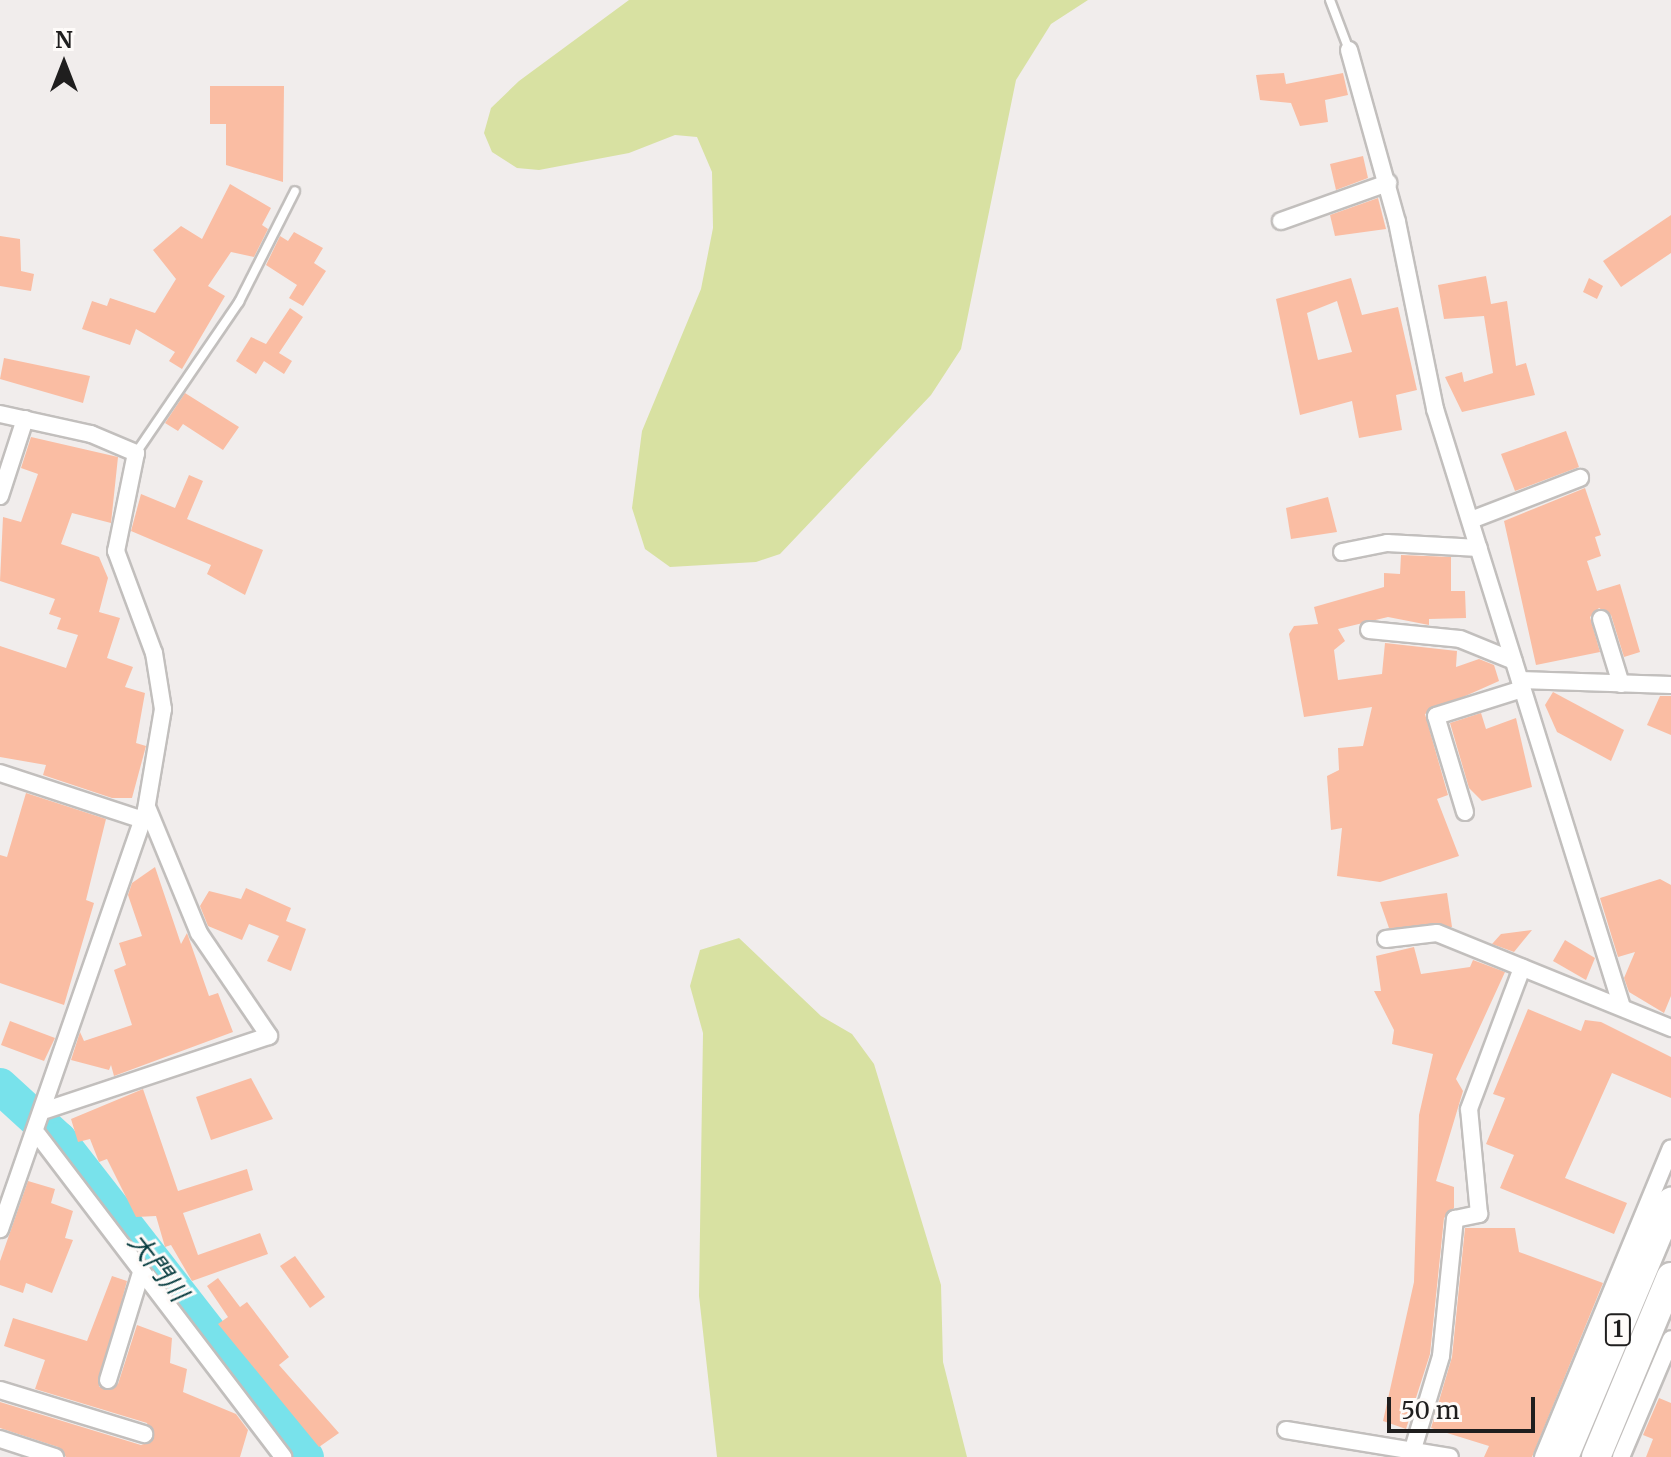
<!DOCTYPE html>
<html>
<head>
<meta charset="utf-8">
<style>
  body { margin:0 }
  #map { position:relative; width:1671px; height:1457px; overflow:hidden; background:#f1edec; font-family:Merriweather,"Noto Sans JP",serif }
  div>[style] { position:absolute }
  .green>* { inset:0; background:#d8e1a2 }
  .river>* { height:36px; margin:-18px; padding:0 18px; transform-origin:18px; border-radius:18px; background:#78e2eb }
  .building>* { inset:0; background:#fabda3 }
  .roads { filter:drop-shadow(2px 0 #c2bfbd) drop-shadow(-2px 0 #c2bfbd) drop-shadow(0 2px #c2bfbd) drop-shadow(0 -2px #c2bfbd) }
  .lane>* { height:8px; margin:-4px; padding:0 4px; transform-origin:4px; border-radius:4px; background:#fff }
  .street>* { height:16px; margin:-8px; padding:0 8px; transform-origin:8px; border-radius:8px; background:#fff }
  .highway>* { height:28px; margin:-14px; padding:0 14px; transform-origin:14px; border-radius:14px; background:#fff }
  span { translate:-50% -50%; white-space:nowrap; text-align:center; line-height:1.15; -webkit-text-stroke:6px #fefbf9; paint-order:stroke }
  .shield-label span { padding:2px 6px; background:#fefbf9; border:2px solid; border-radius:6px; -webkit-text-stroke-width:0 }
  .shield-label { font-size:22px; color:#1f1e1e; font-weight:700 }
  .water-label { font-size:26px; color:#053b3e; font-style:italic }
  .north { position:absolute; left:24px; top:24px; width:80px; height:80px; -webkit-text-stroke:6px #fefbf9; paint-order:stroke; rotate:0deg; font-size:22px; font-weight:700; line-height:32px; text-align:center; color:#1f1e1e }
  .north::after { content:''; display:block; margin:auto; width:28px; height:36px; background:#1f1e1e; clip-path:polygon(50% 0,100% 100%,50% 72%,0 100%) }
  .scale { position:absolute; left:1387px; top:1397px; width:148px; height:36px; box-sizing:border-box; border:4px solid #1f1e1e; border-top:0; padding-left:10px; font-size:24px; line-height:28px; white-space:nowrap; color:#1f1e1e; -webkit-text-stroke:6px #fefbf9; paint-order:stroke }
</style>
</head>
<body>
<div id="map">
  <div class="green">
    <i style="clip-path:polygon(629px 0,1088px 0,1051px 24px,1016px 80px,961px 349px,931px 395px,780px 554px,756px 562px,670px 567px,645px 549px,632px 508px,642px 431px,701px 289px,713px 228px,712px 172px,697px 137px,675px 135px,629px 153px,539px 170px,517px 168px,492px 152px,484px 133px,491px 108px,519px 81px)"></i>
    <i style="clip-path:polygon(739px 938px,821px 1016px,852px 1034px,874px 1064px,941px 1285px,943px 1362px,967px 1457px,717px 1457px,699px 1296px,703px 1033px,690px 986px,700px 950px)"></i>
  </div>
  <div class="river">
    <i style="left:0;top:1086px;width:80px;rotate:42.5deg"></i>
    <i style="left:59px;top:1140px;width:402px;rotate:52.1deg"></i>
  </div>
  <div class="building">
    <i style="clip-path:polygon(1284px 73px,1286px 84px,1343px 73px,1348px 95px,1325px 100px,1328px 122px,1300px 126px,1291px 103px,1260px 100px,1256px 75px)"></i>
    <i style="clip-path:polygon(210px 86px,284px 86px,283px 182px,226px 165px,226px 124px,210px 124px)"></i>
    <i style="clip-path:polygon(1363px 156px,1368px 178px,1336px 190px,1330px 164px)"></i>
    <i style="clip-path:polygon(230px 184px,271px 208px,262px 225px,268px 229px,254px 257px,231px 252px,208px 286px,225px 296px,182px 369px,169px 361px,175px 352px,136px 329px,130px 345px,82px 329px,92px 301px,107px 306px,110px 298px,155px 313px,176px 279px,153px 250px,181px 226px,202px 239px)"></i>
    <i style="clip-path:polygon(1378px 198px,1386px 229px,1335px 236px,1330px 215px)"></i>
    <i style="clip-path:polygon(1671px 215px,1671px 253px,1621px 287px,1603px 261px)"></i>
    <i style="clip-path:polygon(294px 232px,323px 248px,314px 263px,326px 271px,303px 306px,289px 298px,297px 285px,266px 265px,280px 236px,288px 241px)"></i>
    <i style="clip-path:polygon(0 236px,20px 239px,21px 271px,34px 274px,31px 291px,0 286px)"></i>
    <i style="clip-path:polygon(1486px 276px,1491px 304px,1507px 301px,1516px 366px,1526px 363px,1535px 395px,1462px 412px,1445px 377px,1462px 372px,1464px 382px,1493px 373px,1484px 316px,1444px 319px,1438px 285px)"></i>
    <i style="clip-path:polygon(evenodd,1351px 278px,1362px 315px,1398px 307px,1417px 390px,1396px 395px,1402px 430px,1359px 438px,1352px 401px,1300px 415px,1276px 299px,1351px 278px,1337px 301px,1352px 352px,1318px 360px,1307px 313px,1337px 301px)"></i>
    <i style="clip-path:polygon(1589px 278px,1603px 286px,1597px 299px,1583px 292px)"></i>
    <i style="clip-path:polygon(290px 308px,303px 317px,279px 353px,292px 361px,284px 374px,264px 361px,256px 374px,236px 361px,251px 337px,266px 344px)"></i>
    <i style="clip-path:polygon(4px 358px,90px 376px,83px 403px,0 379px)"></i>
    <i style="clip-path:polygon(185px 393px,239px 427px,223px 450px,183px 424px,178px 431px,165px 423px)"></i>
    <i style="clip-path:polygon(1566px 431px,1579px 467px,1515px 491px,1501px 454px)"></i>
    <i style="clip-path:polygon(31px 437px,118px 457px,111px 523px,72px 513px,61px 544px,99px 557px,108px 578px,99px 612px,120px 618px,107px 658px,133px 667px,125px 687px,145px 693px,136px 743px,146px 746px,132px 798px,112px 798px,43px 775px,46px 765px,0 757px,0 646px,66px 668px,78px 635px,57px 629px,61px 618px,49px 614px,55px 599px,0 581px,3px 517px,21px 522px,38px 474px,21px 468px)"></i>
    <i style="clip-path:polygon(189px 475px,203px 481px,187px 519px,263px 550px,245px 595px,207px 574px,211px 565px,131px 531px,141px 494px,175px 508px)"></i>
    <i style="clip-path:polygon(1585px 488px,1601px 535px,1595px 537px,1601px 556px,1587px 561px,1597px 591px,1620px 584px,1640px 652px,1624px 657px,1611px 615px,1599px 608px,1590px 617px,1600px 652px,1536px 665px,1504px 521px)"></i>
    <i style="clip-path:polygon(1328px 497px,1337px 532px,1291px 539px,1286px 508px)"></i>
    <i style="clip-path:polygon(1401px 555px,1451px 557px,1451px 591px,1465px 591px,1466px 618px,1429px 619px,1429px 625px,1388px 617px,1338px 629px,1345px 641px,1334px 650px,1338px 680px,1382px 674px,1385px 643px,1457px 651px,1456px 667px,1479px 659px,1494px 665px,1499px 681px,1425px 714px,1448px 795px,1437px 799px,1459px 856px,1380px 882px,1337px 876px,1342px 828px,1331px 830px,1327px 776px,1339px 770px,1338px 748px,1363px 746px,1372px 707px,1304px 717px,1289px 634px,1294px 626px,1318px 624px,1314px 607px,1384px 587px,1384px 573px,1400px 574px)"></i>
    <i style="clip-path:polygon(1553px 692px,1624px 730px,1611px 761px,1557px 732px,1545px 705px)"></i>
    <i style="clip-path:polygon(1660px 696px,1671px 696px,1671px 735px,1647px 725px)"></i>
    <i style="clip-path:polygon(1481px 713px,1486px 729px,1516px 718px,1532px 787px,1482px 801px,1469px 788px,1450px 723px)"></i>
    <i style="clip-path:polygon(26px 793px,106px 819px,86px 900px,94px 903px,64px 1005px,0 983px,0 855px,7px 857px)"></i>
    <i style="clip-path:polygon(155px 867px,181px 944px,187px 933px,209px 996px,218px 993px,233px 1032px,114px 1076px,111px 1065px,109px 1070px,71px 1060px,80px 1032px,84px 1041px,132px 1025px,114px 970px,126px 965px,119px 943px,142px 936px,128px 895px,132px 883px)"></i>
    <i style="clip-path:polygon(1660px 879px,1671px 885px,1671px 996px,1664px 1013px,1629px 992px,1624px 978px,1635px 952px,1618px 957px,1600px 898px)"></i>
    <i style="clip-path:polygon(246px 888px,291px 908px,286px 921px,306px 929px,291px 971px,267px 961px,279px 936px,249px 924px,242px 940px,208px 926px,200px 906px,209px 891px,241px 899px)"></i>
    <i style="clip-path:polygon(1447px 893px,1452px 927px,1389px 928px,1380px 902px)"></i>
    <i style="clip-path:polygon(1532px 930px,1514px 952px,1492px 944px,1501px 934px)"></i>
    <i style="clip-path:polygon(1565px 940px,1595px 958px,1586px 980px,1553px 961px)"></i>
    <i style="clip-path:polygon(1414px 947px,1421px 974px,1470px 967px,1473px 960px,1505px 972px,1456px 1079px,1463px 1091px,1436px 1181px,1454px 1187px,1454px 1208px,1444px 1218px,1430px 1354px,1406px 1429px,1383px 1421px,1414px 1282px,1419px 1115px,1433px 1054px,1392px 1044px,1394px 1030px,1374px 991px,1381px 991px,1376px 956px)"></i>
    <i style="clip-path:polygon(1528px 1009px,1581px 1031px,1585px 1020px,1601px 1022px,1671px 1057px,1671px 1098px,1612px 1073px,1565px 1178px,1627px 1203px,1614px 1234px,1500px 1188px,1514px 1155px,1486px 1144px,1505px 1098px,1493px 1094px)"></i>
    <i style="clip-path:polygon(10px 1021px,55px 1038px,44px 1061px,1px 1045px)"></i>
    <i style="clip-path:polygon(251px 1078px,273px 1119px,211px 1140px,196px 1097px)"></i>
    <i style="clip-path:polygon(143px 1089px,178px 1191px,247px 1169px,253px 1190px,183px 1213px,198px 1255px,260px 1233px,268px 1254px,192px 1281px,171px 1245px,165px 1247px,156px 1216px,136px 1217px,107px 1159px,99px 1162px,90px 1139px,78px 1142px,71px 1119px)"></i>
    <i style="clip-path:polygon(28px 1181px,55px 1189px,51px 1203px,73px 1211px,65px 1238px,73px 1240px,52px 1293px,26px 1283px,23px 1293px,0 1285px,0 1261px)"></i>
    <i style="clip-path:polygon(1465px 1228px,1515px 1228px,1519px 1252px,1603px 1283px,1532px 1457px,1484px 1457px,1489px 1446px,1431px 1428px,1452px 1357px)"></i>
    <i style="clip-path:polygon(295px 1256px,325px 1297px,310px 1308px,280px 1266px)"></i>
    <i style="clip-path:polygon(112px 1276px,127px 1281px,99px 1387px,118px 1384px,137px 1325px,172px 1338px,170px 1363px,187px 1369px,183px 1392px,236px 1414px,248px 1430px,240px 1457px,66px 1457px,58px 1447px,0 1428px,0 1402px,141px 1445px,152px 1441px,147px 1423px,35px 1389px,45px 1360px,4px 1346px,13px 1318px,87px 1341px)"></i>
    <i style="clip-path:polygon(218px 1278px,240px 1307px,247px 1302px,289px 1357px,279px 1365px,339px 1433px,319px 1447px,218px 1324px,228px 1317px,207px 1286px)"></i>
    <i style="clip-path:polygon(1659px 1398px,1671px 1403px,1671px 1457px,1646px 1457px,1653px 1439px,1643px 1435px)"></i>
  </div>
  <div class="roads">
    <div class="lane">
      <i style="left:1330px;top:0;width:53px;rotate:69.2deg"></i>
      <i style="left:136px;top:453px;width:183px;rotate:-55.7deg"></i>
      <i style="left:239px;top:302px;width:124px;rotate:-63.2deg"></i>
    </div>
    <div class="street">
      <i style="left:1349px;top:50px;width:179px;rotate:74.4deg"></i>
      <i style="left:1397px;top:222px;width:191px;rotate:78.5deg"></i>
      <i style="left:1435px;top:409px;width:627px;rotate:72.64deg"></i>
      <i style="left:1281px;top:221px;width:114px;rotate:-19.6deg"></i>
      <i style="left:0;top:414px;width:93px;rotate:12.4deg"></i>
      <i style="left:91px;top:434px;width:49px;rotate:22.9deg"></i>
      <i style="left:136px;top:453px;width:100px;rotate:101.5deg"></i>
      <i style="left:116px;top:551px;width:109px;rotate:69.6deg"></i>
      <i style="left:154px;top:653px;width:57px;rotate:80.9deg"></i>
      <i style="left:163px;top:709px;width:102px;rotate:99.6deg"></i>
      <i style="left:146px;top:810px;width:444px;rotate:109.2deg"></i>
      <i style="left:0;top:496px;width:81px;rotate:-72deg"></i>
      <i style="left:1471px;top:520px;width:117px;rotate:-21.1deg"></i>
      <i style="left:1342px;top:552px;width:46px;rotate:-11.3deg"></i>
      <i style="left:1387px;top:543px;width:92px;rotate:3.1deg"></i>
      <i style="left:1601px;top:619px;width:68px;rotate:72.9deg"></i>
      <i style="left:1369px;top:630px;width:91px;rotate:5.6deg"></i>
      <i style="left:1460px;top:639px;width:58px;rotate:22.2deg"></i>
      <i style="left:1520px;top:680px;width:151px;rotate:1.9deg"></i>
      <i style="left:0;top:773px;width:151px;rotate:18.2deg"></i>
      <i style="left:1465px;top:812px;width:100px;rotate:-106.8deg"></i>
      <i style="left:1436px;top:716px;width:90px;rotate:-17.4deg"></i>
      <i style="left:1386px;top:939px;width:51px;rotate:-6.7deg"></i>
      <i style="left:1437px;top:933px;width:253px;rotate:22.1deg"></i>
      <i style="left:46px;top:1110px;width:235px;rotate:-18.4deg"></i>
      <i style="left:269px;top:1036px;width:125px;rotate:-124.2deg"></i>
      <i style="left:199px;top:933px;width:134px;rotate:-112.4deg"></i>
      <i style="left:38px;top:1135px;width:405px;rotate:52.7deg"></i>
      <i style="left:108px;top:1380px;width:112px;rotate:-72.9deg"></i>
      <i style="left:0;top:1390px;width:151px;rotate:17deg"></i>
      <i style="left:1286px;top:1430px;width:166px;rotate:9.3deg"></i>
      <i style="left:0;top:1439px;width:58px;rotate:18.1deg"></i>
      <i style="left:1413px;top:1449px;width:97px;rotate:-73.2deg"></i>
      <i style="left:1441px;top:1356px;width:138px;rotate:-84.2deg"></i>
      <i style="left:1455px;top:1219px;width:25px;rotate:-12deg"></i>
      <i style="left:1479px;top:1214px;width:105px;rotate:-95.4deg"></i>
      <i style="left:1469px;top:1109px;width:151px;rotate:-69.4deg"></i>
      <i style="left:1543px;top:1457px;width:334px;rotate:-67.5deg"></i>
      <i style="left:1621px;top:1457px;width:128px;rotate:-67deg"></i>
    </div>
    <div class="highway">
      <i style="left:1564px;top:1457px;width:277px;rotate:-67.2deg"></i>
      <i style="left:1596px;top:1457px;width:195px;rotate:-67.4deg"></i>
    </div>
  </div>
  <div class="shield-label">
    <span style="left:1618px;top:1330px">1</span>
  </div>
  <div class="water-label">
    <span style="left:158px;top:1267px;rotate:52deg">大門川</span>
  </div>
  <div class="north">N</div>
  <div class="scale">50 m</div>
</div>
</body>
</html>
